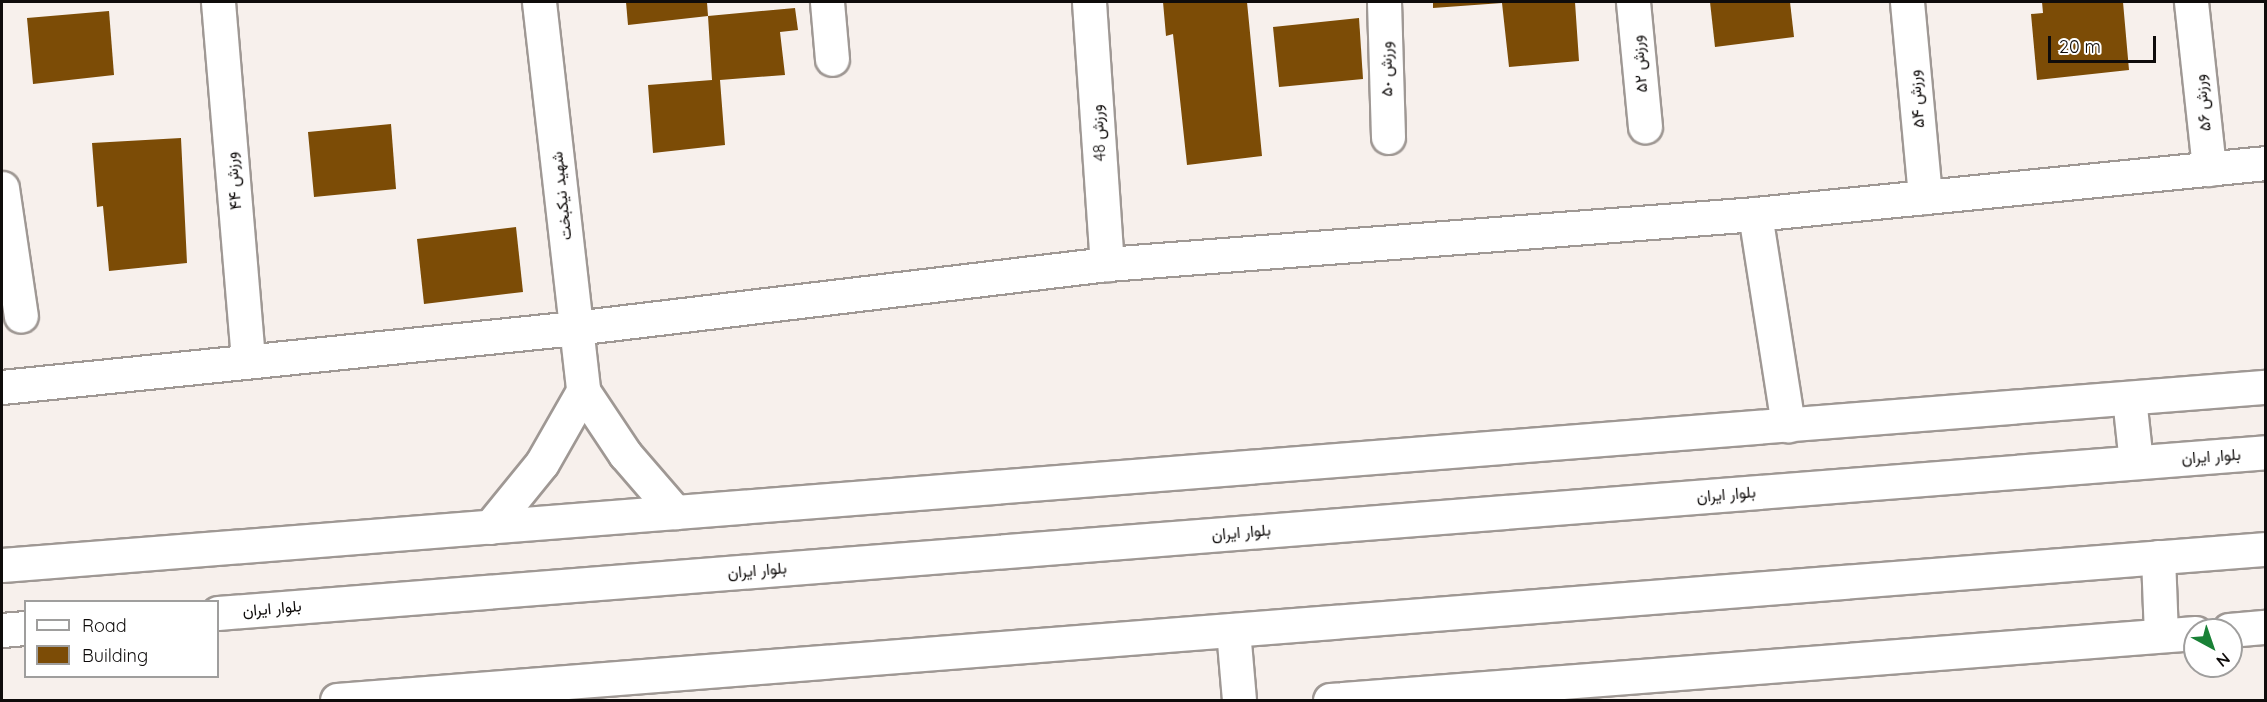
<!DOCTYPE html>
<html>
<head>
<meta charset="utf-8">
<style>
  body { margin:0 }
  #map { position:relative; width:2267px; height:702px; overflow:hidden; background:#f7f0ec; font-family:Quicksand,Vazirmatn,sans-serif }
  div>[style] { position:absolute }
  .building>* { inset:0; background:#7c4c06 }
  .roads { filter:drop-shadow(2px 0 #9f9894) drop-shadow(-2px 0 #9f9894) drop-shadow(0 2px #9f9894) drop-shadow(0 -2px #9f9894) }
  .minor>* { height:33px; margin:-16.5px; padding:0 16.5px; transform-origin:16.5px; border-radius:16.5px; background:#fff }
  span { translate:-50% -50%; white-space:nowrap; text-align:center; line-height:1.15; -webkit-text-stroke:6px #fff; paint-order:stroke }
  .street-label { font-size:16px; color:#0f0c0b }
  .frame { position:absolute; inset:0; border:3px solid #0f0c0b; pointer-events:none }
  .legend { position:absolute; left:24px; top:600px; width:195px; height:78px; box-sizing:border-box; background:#fff; border:2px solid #9f9e9d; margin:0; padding:8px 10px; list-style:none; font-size:18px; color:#0f0c0b }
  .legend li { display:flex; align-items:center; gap:12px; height:30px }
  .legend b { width:30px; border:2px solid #9f9e9d }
  .north { position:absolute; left:2183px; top:618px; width:60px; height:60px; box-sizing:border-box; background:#fff; border:2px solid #9f9e9d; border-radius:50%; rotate:140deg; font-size:16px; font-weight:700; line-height:24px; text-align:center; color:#0f0c0b }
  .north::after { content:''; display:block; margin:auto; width:21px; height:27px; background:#198136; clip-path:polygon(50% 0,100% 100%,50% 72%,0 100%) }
  .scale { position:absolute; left:2048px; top:36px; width:108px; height:27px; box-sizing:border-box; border:3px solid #0f0c0b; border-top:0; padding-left:8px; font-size:18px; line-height:21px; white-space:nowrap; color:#0f0c0b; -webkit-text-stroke:4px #fff; paint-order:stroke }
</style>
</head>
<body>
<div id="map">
  <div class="building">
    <i style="clip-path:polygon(626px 2px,707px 2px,708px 16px,628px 25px)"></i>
    <i style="clip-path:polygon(1163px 2px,1247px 2px,1262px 156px,1187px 165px,1173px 34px,1166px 36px)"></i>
    <i style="clip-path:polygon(1433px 2px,1575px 2px,1579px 61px,1509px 67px,1502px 3px,1433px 8px)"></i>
    <i style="clip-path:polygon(1710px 2px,1790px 2px,1794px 37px,1715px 47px)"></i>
    <i style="clip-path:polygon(2042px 2px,2123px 2px,2129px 70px,2037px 80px,2031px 14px,2043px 13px)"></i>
    <i style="clip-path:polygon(795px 8px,798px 30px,780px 32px,785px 75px,720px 80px,725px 145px,653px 153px,648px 85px,712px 80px,708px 16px)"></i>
    <i style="clip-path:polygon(109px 11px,114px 75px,33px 84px,27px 18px)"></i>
    <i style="clip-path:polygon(1359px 18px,1363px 79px,1279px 87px,1273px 27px)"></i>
    <i style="clip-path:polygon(391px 124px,396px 189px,314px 197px,308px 132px)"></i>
    <i style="clip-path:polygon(181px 138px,187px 263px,109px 271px,103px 206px,97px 207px,92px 143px)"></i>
    <i style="clip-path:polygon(516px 227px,523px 292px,424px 304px,417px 239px)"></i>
  </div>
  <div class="roads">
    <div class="minor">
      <i style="left:218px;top:2px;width:360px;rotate:85.2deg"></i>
      <i style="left:539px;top:2px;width:391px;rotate:83.5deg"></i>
      <i style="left:583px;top:391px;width:76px;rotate:56.3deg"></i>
      <i style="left:625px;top:454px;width:77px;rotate:49.2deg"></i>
      <i style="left:827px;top:2px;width:57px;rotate:85deg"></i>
      <i style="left:1089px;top:2px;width:263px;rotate:86.1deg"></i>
      <i style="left:1384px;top:2px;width:135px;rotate:88.3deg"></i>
      <i style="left:1633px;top:2px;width:125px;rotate:84.5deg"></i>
      <i style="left:1907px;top:2px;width:196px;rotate:84.7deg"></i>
      <i style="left:2191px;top:2px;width:168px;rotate:83.8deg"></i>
      <i style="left:2px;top:188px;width:129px;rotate:81.6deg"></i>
      <i style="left:1755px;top:214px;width:214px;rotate:81.1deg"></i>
      <i style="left:2px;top:387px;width:576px;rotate:-5.88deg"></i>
      <i style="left:575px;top:328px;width:536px;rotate:-6.86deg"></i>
      <i style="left:1107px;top:264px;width:650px;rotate:-4.41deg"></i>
      <i style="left:1755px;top:214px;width:514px;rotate:-5.7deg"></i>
      <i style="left:2129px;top:398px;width:64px;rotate:83.8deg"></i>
      <i style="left:490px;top:527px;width:82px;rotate:-50.9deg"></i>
      <i style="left:542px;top:463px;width:83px;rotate:-60.3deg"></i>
      <i style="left:2158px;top:557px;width:78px;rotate:87.8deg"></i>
      <i style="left:2px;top:565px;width:2271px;rotate:-4.5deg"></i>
      <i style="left:218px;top:613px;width:2054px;rotate:-4.49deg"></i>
      <i style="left:2px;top:630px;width:24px;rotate:-5deg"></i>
      <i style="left:1233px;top:630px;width:70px;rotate:85.1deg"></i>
      <i style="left:2229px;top:630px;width:37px;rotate:-5deg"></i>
      <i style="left:337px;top:700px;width:1935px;rotate:-4.48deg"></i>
      <i style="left:1330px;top:700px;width:868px;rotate:-4.43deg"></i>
    </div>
  </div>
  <div class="street-label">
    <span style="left:1639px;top:64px;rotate:-95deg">ورزش ۵٢</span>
    <span style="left:1386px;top:69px;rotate:-91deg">ورزش ۵٠</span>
    <span style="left:1916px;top:99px;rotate:-95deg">ورزش ۵۴</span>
    <span style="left:2202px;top:103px;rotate:-96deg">ورزش ۵۶</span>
    <span style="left:1098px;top:133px;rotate:-94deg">ورزش 48</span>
    <span style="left:233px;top:181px;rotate:-95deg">ورزش ۴۴</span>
    <span style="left:561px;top:196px;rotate:-96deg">شهید نیکبخت</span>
    <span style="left:2211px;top:456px;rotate:-4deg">بلوار ایران</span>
    <span style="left:1726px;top:494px;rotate:-5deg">بلوار ایران</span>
    <span style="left:1241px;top:532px;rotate:-5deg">بلوار ایران</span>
    <span style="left:757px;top:570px;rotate:-5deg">بلوار ایران</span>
    <span style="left:272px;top:608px;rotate:-5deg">بلوار ایران</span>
  </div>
  <div class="frame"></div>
  <ul class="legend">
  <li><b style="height:8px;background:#fff"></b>Road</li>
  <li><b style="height:16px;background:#7c4c06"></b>Building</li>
  </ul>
  <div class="north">N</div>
  <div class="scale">20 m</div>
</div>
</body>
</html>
